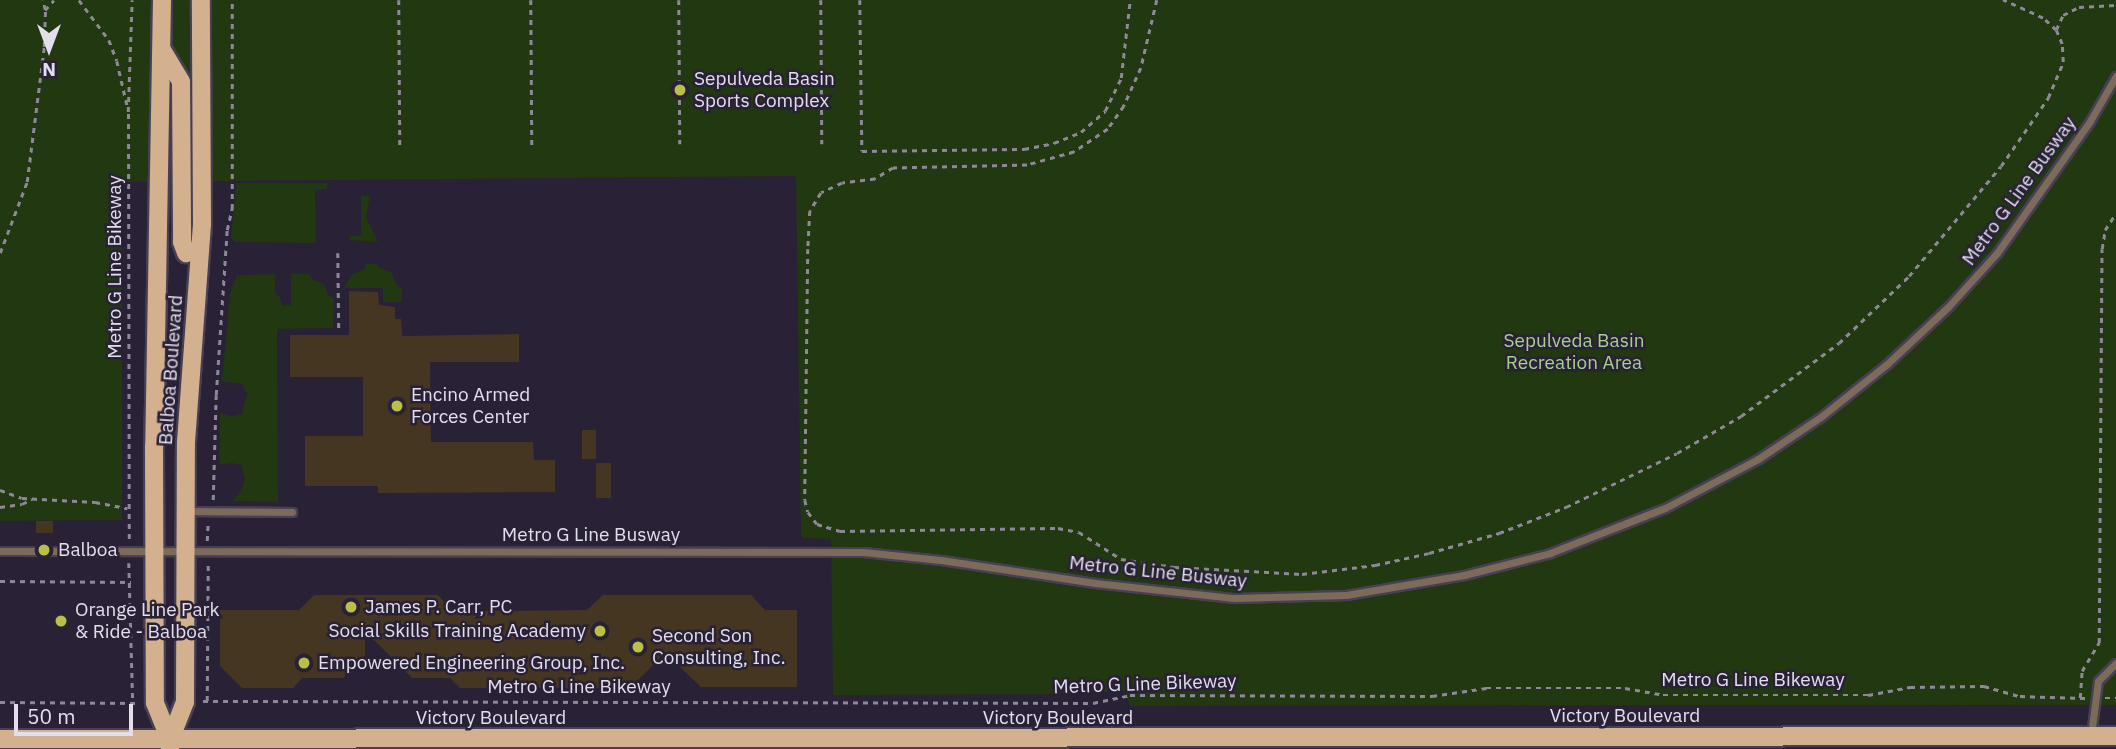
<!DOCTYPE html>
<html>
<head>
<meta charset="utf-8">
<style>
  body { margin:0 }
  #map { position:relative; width:2116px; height:749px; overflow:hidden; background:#292136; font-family:"IBM Plex Sans",sans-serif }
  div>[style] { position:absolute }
  .green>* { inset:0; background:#213811 }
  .building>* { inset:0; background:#453622 }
  .path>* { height:2.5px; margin-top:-1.25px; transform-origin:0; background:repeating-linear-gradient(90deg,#8e8899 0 5px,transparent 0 10px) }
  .roads { filter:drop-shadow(2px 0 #473f53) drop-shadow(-2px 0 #473f53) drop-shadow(0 2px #473f53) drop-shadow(0 -2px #473f53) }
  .lane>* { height:7px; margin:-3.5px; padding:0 3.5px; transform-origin:3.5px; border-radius:3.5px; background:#7c6b5b }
  .primary>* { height:18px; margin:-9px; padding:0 9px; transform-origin:9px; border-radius:9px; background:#d4b18e }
  .dots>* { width:19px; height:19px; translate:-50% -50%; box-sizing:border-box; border:4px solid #292136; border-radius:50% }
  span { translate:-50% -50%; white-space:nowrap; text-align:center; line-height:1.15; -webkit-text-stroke:5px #292136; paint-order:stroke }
  .poi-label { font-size:19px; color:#e3deec }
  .left { translate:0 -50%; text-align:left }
  .right { translate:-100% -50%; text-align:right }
  .street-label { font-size:19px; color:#e3deec }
  .park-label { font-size:19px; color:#a6d18d }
  .north { position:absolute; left:14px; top:14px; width:70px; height:70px; -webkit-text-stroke:5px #292136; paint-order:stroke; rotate:180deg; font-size:19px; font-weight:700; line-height:28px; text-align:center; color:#e3deec }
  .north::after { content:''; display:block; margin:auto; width:24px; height:32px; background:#e3deec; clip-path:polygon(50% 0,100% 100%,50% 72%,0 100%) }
  .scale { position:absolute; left:14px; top:704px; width:119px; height:32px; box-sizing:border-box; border:4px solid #e3deec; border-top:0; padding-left:9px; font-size:21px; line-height:24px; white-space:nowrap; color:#e3deec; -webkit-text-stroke:5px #292136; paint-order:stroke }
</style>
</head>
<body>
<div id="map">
  <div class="green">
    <i style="clip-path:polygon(0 0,2116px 0,2116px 705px,1130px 706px,1125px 691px,1064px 694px,833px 695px,831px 539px,802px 538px,801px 533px,796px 176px,122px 182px,122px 520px,0 521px)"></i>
    <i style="clip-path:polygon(236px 183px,328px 183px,326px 189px,315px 190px,316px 243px,234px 242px,231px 238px)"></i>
    <i style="clip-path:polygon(361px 196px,370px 196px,366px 217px,378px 242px,349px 240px,350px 236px,361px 235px)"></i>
    <i style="clip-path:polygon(366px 264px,378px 264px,380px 268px,392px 273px,397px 286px,402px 288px,402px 302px,383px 302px,383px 288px,344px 288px,351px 275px,365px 269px)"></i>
    <i style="clip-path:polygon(275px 274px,275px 294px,280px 297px,282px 306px,291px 305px,291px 274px,309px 274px,313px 280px,324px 284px,328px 295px,334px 298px,333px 328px,277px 329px,278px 502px,233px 501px,242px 489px,245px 478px,241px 465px,232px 463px,219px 465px,220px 413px,231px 416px,242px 414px,247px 393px,242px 384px,222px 381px,230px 293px,237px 275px)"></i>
  </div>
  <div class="building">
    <i style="clip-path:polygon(349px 291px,378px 292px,379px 305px,395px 307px,395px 319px,401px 319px,402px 336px,519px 334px,519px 362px,430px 362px,431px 442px,533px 442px,534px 460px,555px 460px,555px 492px,378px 493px,378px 486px,305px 486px,305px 436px,363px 436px,363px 377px,290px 377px,290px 335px,349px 335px)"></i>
    <i style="clip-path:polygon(582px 430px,596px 430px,596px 459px,582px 459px)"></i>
    <i style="clip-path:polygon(596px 463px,611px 463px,611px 498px,596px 498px)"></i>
    <i style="clip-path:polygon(36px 521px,53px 521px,53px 533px,36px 533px)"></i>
    <i style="clip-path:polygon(314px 595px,438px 595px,452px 610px,510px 611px,587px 610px,603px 595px,751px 595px,765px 610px,797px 610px,797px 687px,701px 687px,665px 653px,630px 688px,460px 688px,450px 678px,412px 678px,365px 631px,365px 656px,343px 678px,302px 678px,293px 688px,242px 688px,220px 666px,220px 610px,299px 610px)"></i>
  </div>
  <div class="path">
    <i style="left:79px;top:0;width:50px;rotate:53.1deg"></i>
    <i style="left:109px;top:40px;width:22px;rotate:69deg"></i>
    <i style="left:117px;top:61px;width:49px;rotate:77.1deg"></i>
    <i style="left:399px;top:0;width:146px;rotate:89.6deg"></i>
    <i style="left:531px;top:0;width:145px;rotate:89.6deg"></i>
    <i style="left:679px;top:0;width:144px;rotate:89.6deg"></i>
    <i style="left:821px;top:0;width:144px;rotate:89.6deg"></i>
    <i style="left:860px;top:0;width:151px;rotate:89.2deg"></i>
    <i style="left:862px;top:151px;width:162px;rotate:-0.7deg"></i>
    <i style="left:1024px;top:149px;width:31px;rotate:-11deg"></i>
    <i style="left:1054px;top:143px;width:29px;rotate:-22deg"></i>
    <i style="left:1081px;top:132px;width:32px;rotate:-41deg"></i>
    <i style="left:1105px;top:111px;width:37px;rotate:-64deg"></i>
    <i style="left:1121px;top:78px;width:79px;rotate:-83.4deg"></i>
    <i style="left:1157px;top:0;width:70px;rotate:103.2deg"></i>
    <i style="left:1141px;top:68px;width:42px;rotate:114.1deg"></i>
    <i style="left:1124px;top:106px;width:28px;rotate:125deg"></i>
    <i style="left:1108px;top:129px;width:41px;rotate:145.9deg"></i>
    <i style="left:1074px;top:152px;width:49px;rotate:164.5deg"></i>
    <i style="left:1027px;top:165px;width:134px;rotate:178.7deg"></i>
    <i style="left:893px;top:168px;width:21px;rotate:149deg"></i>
    <i style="left:875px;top:179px;width:33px;rotate:173deg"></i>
    <i style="left:842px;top:183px;width:23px;rotate:155deg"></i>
    <i style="left:821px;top:193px;width:21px;rotate:121deg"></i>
    <i style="left:810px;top:211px;width:38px;rotate:93deg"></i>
    <i style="left:808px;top:249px;width:251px;rotate:90.7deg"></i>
    <i style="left:805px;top:500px;width:12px;rotate:76deg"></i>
    <i style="left:808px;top:512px;width:15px;rotate:53deg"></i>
    <i style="left:817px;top:524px;width:24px;rotate:17deg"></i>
    <i style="left:840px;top:531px;width:218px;rotate:-0.8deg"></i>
    <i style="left:1058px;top:528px;width:21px;rotate:11deg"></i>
    <i style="left:1079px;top:532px;width:50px;rotate:32.7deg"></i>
    <i style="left:1121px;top:559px;width:54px;rotate:8.6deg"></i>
    <i style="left:1174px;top:567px;width:128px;rotate:3.1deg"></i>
    <i style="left:1302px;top:574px;width:74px;rotate:-7deg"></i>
    <i style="left:1375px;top:565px;width:55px;rotate:-12.5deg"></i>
    <i style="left:1429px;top:553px;width:73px;rotate:-15.9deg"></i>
    <i style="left:1499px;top:533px;width:72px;rotate:-21.2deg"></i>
    <i style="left:1566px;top:507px;width:123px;rotate:-25.9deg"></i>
    <i style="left:1677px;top:453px;width:74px;rotate:-30deg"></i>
    <i style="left:1741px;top:416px;width:122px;rotate:-36.7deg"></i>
    <i style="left:1839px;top:343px;width:97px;rotate:-43.7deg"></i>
    <i style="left:1909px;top:276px;width:143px;rotate:-50.1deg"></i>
    <i style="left:2001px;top:166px;width:83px;rotate:-55.3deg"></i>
    <i style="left:2048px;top:98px;width:39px;rotate:-67deg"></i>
    <i style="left:2063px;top:62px;width:18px;rotate:-93deg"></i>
    <i style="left:2062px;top:44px;width:15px;rotate:-113deg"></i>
    <i style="left:2056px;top:30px;width:18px;rotate:-137deg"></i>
    <i style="left:2043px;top:18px;width:44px;rotate:-155.8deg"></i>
    <i style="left:45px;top:10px;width:13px;rotate:-48deg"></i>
    <i style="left:2056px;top:30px;width:17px;rotate:-65deg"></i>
    <i style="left:2063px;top:15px;width:18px;rotate:-27deg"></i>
    <i style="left:2079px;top:7px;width:37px;rotate:-3deg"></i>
    <i style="left:0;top:253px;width:76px;rotate:-69.2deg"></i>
    <i style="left:27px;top:182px;width:136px;rotate:-82.8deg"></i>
    <i style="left:44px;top:47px;width:37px;rotate:-88deg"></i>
    <i style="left:45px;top:10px;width:10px;rotate:-101deg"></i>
    <i style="left:338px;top:253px;width:79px;rotate:89.3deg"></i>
    <i style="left:0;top:490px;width:23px;rotate:20deg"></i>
    <i style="left:22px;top:498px;width:73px;rotate:3.1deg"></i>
    <i style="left:95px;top:502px;width:33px;rotate:11deg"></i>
    <i style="left:213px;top:500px;width:105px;rotate:-88.4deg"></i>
    <i style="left:216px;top:395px;width:165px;rotate:-86.2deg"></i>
    <i style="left:227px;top:230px;width:22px;rotate:-77deg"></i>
    <i style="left:232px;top:209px;width:209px;rotate:-90deg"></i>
    <i style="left:0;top:507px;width:22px;rotate:-8deg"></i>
    <i style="left:22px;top:504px;width:11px;rotate:-27deg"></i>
    <i style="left:129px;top:539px;width:427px;rotate:-90.1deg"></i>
    <i style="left:128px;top:112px;width:112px;rotate:-88deg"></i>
    <i style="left:207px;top:541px;width:18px;rotate:-87deg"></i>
    <i style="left:129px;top:563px;width:140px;rotate:88.4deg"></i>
    <i style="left:0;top:581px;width:131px;rotate:0.4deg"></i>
    <i style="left:2080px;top:698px;width:27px;rotate:-86deg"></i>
    <i style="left:2082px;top:671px;width:33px;rotate:-59deg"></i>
    <i style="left:2099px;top:643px;width:394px;rotate:-89.6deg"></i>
    <i style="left:2102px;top:249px;width:19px;rotate:-81deg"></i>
    <i style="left:2105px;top:230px;width:20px;rotate:-57deg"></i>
    <i style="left:2105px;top:698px;width:11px"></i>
    <i style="left:203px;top:701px;width:890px;rotate:0.13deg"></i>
    <i style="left:1093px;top:703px;width:38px;rotate:-12deg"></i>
    <i style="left:1130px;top:695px;width:302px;rotate:0.2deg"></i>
    <i style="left:1432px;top:696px;width:55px;rotate:-8.4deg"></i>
    <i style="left:1486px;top:688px;width:139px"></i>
    <i style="left:1625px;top:688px;width:39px;rotate:10deg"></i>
    <i style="left:1663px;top:695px;width:205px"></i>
    <i style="left:1868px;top:695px;width:43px;rotate:-10.8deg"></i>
    <i style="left:1910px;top:687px;width:74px;rotate:-0.8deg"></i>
    <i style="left:1984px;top:686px;width:37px;rotate:16deg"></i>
    <i style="left:2020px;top:696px;width:65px;rotate:1.8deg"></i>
    <i style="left:207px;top:701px;width:140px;rotate:-89.6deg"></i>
    <i style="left:0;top:702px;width:140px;rotate:0.4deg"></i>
  </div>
  <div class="roads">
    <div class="lane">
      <i style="left:187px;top:511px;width:105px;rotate:0.5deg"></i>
      <i style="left:0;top:551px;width:863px;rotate:0.07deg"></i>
      <i style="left:863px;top:552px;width:78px;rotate:5.9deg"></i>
      <i style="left:941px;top:560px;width:156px;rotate:8.5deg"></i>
      <i style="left:1095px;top:583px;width:140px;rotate:6.2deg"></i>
      <i style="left:1234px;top:598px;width:112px;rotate:-1.5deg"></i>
      <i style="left:1346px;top:595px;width:120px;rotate:-9.6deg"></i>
      <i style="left:1464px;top:575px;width:89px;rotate:-14.3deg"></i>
      <i style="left:1550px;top:553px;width:123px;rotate:-21.4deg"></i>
      <i style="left:1665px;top:508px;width:105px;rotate:-27.8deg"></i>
      <i style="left:1758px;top:459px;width:77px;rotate:-33.9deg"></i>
      <i style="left:1822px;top:416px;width:82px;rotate:-38.6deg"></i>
      <i style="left:1886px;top:365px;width:85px;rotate:-43.1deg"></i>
      <i style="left:1948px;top:307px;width:73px;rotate:-47.8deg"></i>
      <i style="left:1997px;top:253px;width:161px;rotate:-54.8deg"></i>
      <i style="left:2090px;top:121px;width:52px;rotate:-60deg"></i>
      <i style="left:2091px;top:735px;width:54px;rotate:-82.6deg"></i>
      <i style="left:2098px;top:681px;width:25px;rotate:-45deg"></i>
    </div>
    <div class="primary">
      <i style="left:162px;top:0;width:447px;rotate:91deg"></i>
      <i style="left:154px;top:447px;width:256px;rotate:89.8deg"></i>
      <i style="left:155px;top:703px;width:40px;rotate:68deg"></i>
      <i style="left:162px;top:50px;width:37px;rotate:59deg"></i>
      <i style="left:181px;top:82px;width:160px;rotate:89.6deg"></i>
      <i style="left:182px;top:242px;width:12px;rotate:70deg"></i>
      <i style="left:0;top:739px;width:2116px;rotate:-0.08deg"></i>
      <i style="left:170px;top:749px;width:9px;rotate:-90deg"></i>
      <i style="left:170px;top:740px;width:41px;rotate:-68.5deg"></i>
      <i style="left:185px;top:702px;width:260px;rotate:-89.8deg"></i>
      <i style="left:186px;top:442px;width:219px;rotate:-85.8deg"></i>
      <i style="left:202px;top:224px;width:224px;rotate:-90.3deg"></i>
    </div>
  </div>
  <div class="dots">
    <i style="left:680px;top:90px;background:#bac045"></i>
    <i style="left:397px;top:406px;background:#bac045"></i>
    <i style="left:44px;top:550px;background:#bac045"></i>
    <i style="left:351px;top:607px;background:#bac045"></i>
    <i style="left:61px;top:621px;background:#bac045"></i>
    <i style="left:600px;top:631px;background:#bac045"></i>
    <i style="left:638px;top:647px;background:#bac045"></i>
    <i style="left:304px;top:663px;background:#bac045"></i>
  </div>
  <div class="poi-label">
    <span class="left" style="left:694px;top:90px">Sepulveda Basin<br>Sports Complex</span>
    <span class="left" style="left:411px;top:406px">Encino Armed<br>Forces Center</span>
    <span class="left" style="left:58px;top:550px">Balboa</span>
    <span class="left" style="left:365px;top:607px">James P. Carr, PC</span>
    <span class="left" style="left:75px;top:621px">Orange Line Park<br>&amp; Ride - Balboa</span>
    <span class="right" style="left:586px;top:631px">Social Skills Training Academy</span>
    <span class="left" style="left:652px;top:647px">Second Son<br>Consulting, Inc.</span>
    <span class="left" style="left:318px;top:663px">Empowered Engineering Group, Inc.</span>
  </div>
  <div class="street-label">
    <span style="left:2019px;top:191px;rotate:-54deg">Metro G Line Busway</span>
    <span style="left:115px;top:267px;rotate:-90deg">Metro G Line Bikeway</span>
    <span style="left:171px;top:370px;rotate:-86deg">Balboa Boulevard</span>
    <span style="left:591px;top:535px">Metro G Line Busway</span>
    <span style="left:1158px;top:572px;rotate:6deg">Metro G Line Busway</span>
    <span style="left:1753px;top:680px">Metro G Line Bikeway</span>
    <span style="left:1145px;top:684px;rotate:-2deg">Metro G Line Bikeway</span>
    <span style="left:579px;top:687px">Metro G Line Bikeway</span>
    <span style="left:1625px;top:716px">Victory Boulevard</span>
    <span style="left:491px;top:718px">Victory Boulevard</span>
    <span style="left:1058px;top:718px">Victory Boulevard</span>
  </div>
  <div class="park-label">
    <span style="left:1574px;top:352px">Sepulveda Basin<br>Recreation Area</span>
  </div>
  <div class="north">N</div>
  <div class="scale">50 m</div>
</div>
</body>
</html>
